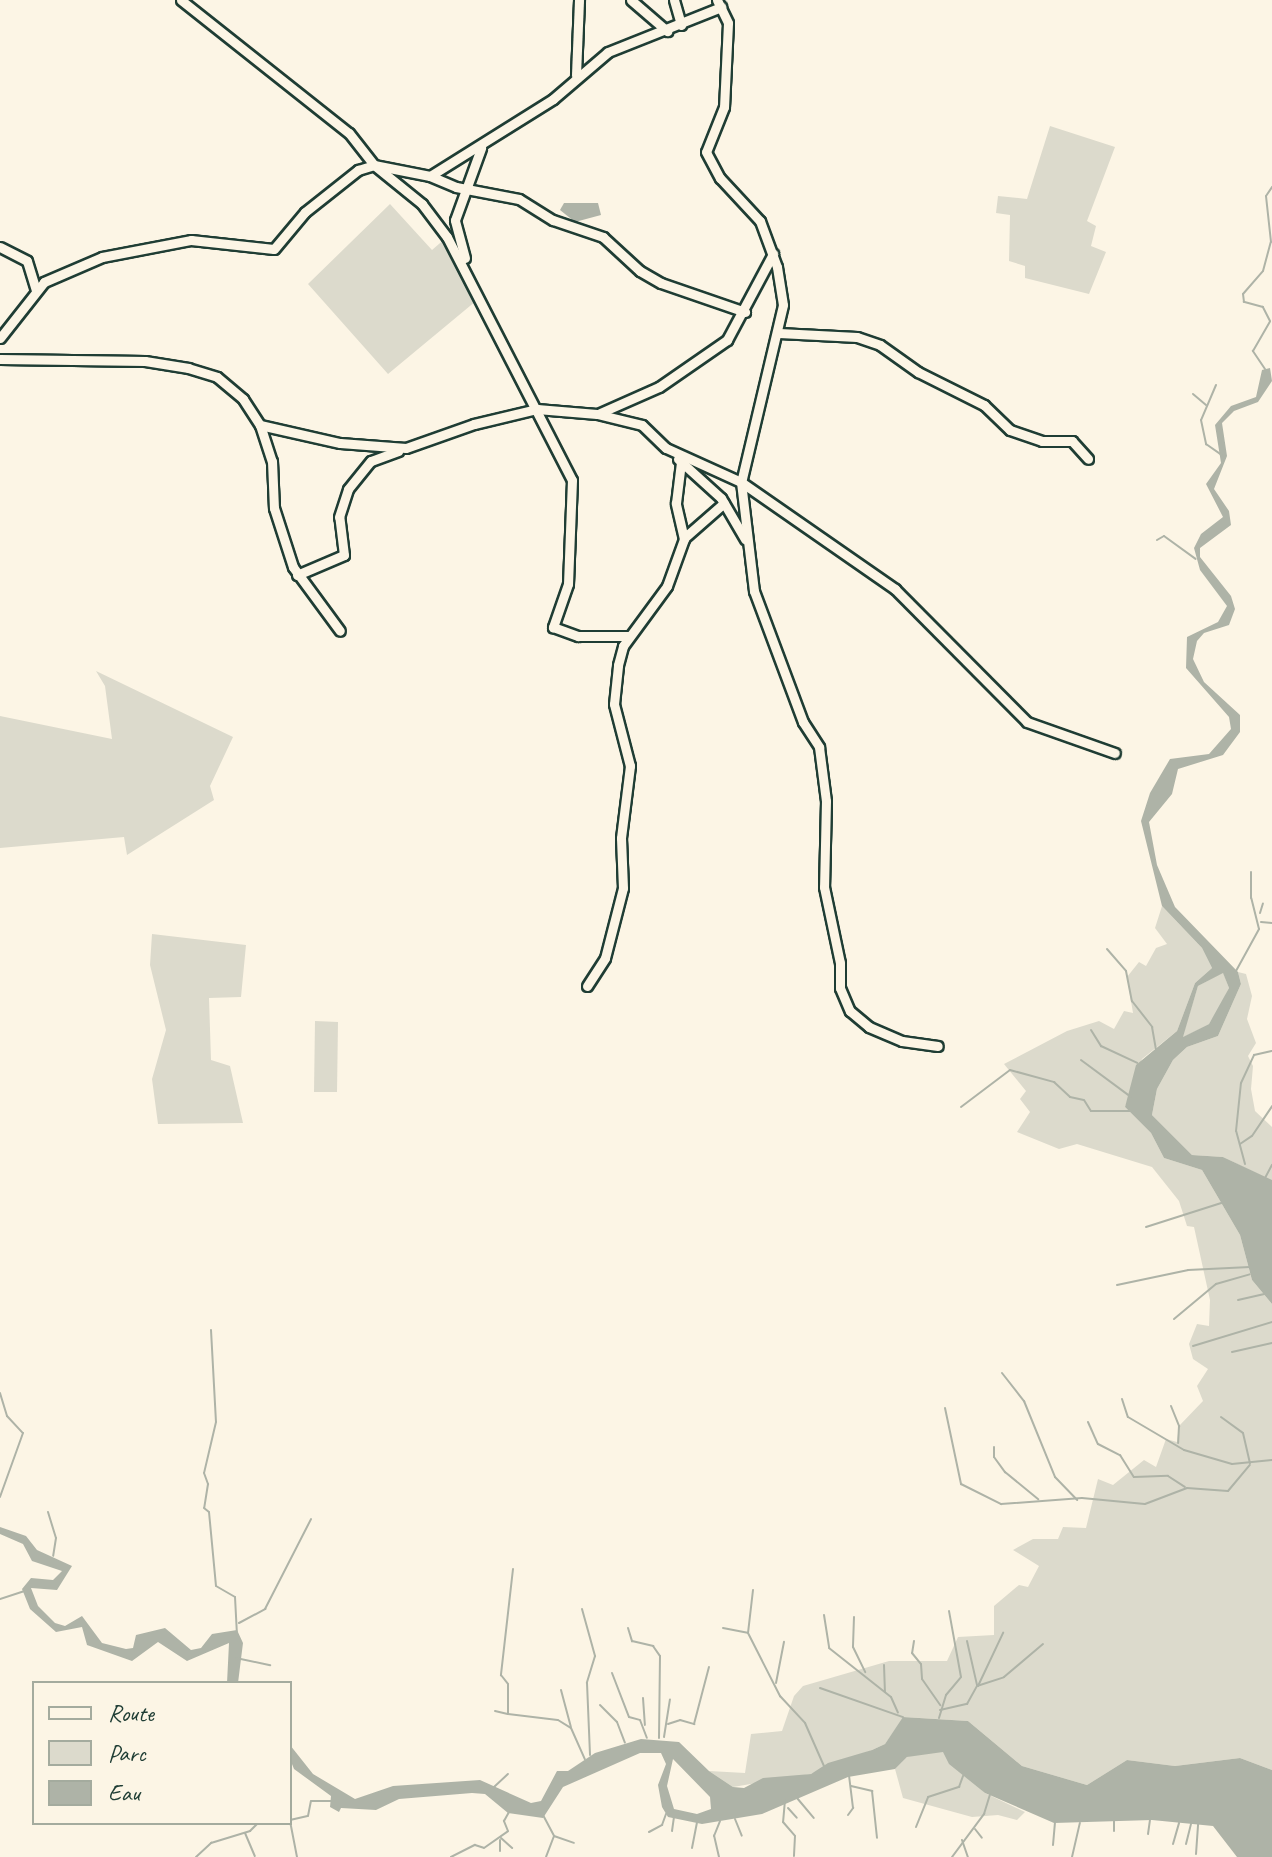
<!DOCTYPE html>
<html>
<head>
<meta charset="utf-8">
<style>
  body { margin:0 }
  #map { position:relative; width:1272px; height:1857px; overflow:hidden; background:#fcf5e5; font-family:Caveat,sans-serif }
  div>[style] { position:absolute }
  .green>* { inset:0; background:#dcdacc }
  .water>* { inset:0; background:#aeb3a7 }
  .stream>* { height:2px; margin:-1px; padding:0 1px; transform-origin:1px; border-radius:1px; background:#aeb3a7 }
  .roads { filter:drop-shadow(2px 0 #1f3d34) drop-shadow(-2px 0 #1f3d34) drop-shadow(0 2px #1f3d34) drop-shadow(0 -2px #1f3d34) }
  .minor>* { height:9px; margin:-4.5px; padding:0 4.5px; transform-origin:4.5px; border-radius:4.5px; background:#fcf5e5 }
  span { translate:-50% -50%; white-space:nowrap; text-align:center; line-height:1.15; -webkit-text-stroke:8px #fcf5e5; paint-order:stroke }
  .legend { position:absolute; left:32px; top:1681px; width:260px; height:144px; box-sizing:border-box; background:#fcf5e5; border:2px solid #a4ab9e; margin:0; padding:10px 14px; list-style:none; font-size:24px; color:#1f3d34 }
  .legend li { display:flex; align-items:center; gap:16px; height:40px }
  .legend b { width:40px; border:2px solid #a4ab9e }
</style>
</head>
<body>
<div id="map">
  <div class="green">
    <i style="clip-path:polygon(1050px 126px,1115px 147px,1087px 221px,1096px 226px,1091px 246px,1106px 252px,1089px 294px,1025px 278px,1025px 266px,1009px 261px,1010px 215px,996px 213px,998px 196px,1027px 199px)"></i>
    <i style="clip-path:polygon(390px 204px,432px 250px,447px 237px,482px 296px,388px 374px,308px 284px)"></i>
    <i style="clip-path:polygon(96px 671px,233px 737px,210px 786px,214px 800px,127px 855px,124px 837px,0 848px,0 716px,112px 739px,105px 686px)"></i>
    <i style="clip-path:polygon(1162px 906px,1202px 948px,1212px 968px,1195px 983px,1177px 1031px,1142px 1059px,1125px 1107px,1151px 1133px,1164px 1158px,1202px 1170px,1240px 1235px,1252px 1280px,1272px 1304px,1272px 1770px,1240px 1758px,1175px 1766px,1127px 1760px,1087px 1785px,1022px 1766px,968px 1721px,904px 1717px,885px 1744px,872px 1750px,811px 1774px,733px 1787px,709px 1771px,745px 1773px,751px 1734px,782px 1731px,794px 1696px,803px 1686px,889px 1661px,947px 1661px,958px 1637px,994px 1635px,994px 1606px,1019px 1585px,1028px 1587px,1039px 1566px,1013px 1550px,1033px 1539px,1058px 1539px,1063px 1527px,1086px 1528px,1098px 1479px,1113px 1485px,1144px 1460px,1156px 1467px,1166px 1439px,1177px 1442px,1179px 1426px,1203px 1401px,1197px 1386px,1208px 1369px,1193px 1359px,1189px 1344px,1197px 1324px,1209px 1326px,1210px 1300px,1194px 1227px,1187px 1226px,1179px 1201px,1152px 1167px,1077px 1144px,1059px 1149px,1017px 1132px,1030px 1112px,1020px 1099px,1026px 1091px,1004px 1064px,1067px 1031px,1099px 1021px,1114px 1029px,1124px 1011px,1133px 1013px,1127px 977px,1139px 962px,1146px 966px,1156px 948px,1167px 944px,1155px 928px)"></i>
    <i style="clip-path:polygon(152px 934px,246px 945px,241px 997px,209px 998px,211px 1060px,230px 1066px,243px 1123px,158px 1124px,152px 1079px,166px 1030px,150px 965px)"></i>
    <i style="clip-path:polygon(1223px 972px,1229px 988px,1220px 1007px,1209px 1024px,1182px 1038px,1198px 986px)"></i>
    <i style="clip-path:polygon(1238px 972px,1246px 974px,1252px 996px,1247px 1019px,1256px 1043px,1248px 1056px,1253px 1066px,1251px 1089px,1255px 1111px,1272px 1127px,1272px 1181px,1223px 1157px,1192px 1155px,1152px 1115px,1157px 1089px,1173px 1060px,1187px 1047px,1218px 1036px,1241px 984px)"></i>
    <i style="clip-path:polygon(315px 1021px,338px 1022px,337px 1092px,314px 1092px)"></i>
    <i style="clip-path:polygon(927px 1750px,944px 1752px,985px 1793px,1025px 1812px,1017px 1820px,998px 1815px,972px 1817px,903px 1798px,895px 1769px,907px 1757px)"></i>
  </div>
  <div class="water">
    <i style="clip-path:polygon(564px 203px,598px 203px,601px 215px,575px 222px,560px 210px)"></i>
    <i style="clip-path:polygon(evenodd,1270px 368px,1272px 381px,1258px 402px,1234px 411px,1222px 423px,1227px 456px,1214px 489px,1229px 511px,1231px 525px,1200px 548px,1200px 557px,1231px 596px,1235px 609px,1229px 625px,1204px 633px,1197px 641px,1193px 659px,1204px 682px,1240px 715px,1240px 732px,1223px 755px,1178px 769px,1172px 794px,1149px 822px,1157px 865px,1175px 907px,1238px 972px,1241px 984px,1218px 1036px,1187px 1047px,1173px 1060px,1157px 1089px,1152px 1115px,1192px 1155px,1223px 1157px,1272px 1180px,1272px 1304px,1252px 1280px,1240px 1235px,1202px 1170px,1164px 1158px,1151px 1133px,1125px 1107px,1136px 1065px,1177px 1031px,1195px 983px,1212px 968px,1202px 948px,1162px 906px,1141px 821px,1150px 793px,1170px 759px,1209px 754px,1231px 729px,1229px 717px,1186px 668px,1187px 637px,1218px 622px,1227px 606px,1200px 570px,1194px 548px,1201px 534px,1223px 517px,1206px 484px,1221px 463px,1215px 425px,1231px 406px,1256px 397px,1262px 370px,1270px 368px,1223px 973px,1229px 988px,1209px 1024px,1183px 1037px,1198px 986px,1223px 973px)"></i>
    <i style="clip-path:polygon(0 1527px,26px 1536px,37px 1550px,72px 1566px,57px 1590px,31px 1588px,38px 1606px,55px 1623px,65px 1626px,82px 1616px,102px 1643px,126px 1649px,133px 1648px,136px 1635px,165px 1628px,191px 1650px,201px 1648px,212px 1634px,237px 1630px,243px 1643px,238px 1683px,227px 1683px,229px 1643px,187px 1661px,158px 1642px,132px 1661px,87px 1645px,82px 1627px,56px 1632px,30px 1609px,22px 1589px,31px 1578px,53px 1580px,62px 1571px,32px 1561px,23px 1544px,0 1534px)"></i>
    <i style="clip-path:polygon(evenodd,903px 1717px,968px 1721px,1022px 1766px,1087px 1785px,1127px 1760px,1175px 1766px,1240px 1758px,1272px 1770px,1272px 1857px,1237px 1857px,1213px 1826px,1152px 1820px,1054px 1823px,985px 1793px,949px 1764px,943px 1752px,907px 1757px,895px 1769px,848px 1777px,762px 1814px,702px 1824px,668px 1817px,662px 1807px,658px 1785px,666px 1764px,661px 1753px,640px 1753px,563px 1787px,543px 1818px,508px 1813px,485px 1794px,472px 1793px,399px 1799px,376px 1810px,341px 1808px,339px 1812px,330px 1807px,331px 1796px,294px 1769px,290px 1759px,290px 1745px,313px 1774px,355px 1799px,393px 1786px,480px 1780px,531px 1803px,541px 1801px,557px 1771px,568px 1771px,595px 1753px,641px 1739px,679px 1742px,709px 1771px,733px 1787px,744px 1788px,763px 1778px,811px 1774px,828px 1763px,872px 1750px,885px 1744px,903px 1717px,673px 1759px,710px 1797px,711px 1809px,697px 1814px,674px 1809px,667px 1786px,673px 1759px)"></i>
  </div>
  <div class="stream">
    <i style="left:1265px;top:369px;width:22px;rotate:-124deg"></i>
    <i style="left:1253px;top:351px;width:34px;rotate:-60deg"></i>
    <i style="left:1270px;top:321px;width:16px;rotate:-117deg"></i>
    <i style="left:1263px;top:307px;width:20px;rotate:-165deg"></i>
    <i style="left:1244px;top:302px;width:8px;rotate:-97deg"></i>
    <i style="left:1243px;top:294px;width:30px;rotate:-49deg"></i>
    <i style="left:1263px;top:271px;width:30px;rotate:-75deg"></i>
    <i style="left:1271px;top:242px;width:46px;rotate:-96.2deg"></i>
    <i style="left:1266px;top:196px;width:11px;rotate:-56deg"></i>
    <i style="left:1216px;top:385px;width:38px;rotate:113deg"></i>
    <i style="left:1201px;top:420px;width:25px;rotate:78deg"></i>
    <i style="left:1206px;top:444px;width:19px;rotate:35deg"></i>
    <i style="left:1193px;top:394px;width:17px;rotate:40deg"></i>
    <i style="left:1157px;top:540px;width:8px;rotate:-30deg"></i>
    <i style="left:1164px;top:536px;width:39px;rotate:36deg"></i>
    <i style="left:1260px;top:913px;width:10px;rotate:-73deg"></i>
    <i style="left:1261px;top:922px;width:11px;rotate:5deg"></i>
    <i style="left:1107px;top:949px;width:29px;rotate:49deg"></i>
    <i style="left:1126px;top:971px;width:31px;rotate:79deg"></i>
    <i style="left:1132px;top:1001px;width:33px;rotate:52deg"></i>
    <i style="left:1152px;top:1027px;width:23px;rotate:80deg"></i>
    <i style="left:1236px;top:971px;width:48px;rotate:-61.3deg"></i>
    <i style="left:1259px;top:929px;width:32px;rotate:-104deg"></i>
    <i style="left:1251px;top:898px;width:26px;rotate:-90deg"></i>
    <i style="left:1091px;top:1030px;width:19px;rotate:58deg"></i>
    <i style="left:1101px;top:1046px;width:40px;rotate:25deg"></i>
    <i style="left:1081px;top:1060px;width:62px;rotate:36.5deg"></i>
    <i style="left:961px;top:1107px;width:61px;rotate:-37.1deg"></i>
    <i style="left:1010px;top:1070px;width:46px;rotate:15.3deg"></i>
    <i style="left:1054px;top:1082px;width:22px;rotate:43deg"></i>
    <i style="left:1070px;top:1097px;width:14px;rotate:12deg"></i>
    <i style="left:1084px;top:1100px;width:13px;rotate:58deg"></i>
    <i style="left:1091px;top:1111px;width:39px"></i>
    <i style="left:1240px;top:1144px;width:14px;rotate:-34deg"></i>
    <i style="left:1252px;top:1136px;width:36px;rotate:-56deg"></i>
    <i style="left:1245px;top:1164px;width:34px;rotate:-105deg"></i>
    <i style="left:1236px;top:1131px;width:48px;rotate:-84.1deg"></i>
    <i style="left:1241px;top:1083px;width:31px;rotate:-65deg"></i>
    <i style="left:1254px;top:1055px;width:18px;rotate:-13deg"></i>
    <i style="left:1265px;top:1178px;width:15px;rotate:-62deg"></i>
    <i style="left:1146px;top:1227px;width:79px;rotate:-17.7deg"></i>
    <i style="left:1117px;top:1285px;width:73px;rotate:-11.9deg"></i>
    <i style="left:1188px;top:1270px;width:62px;rotate:-2.8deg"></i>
    <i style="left:1238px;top:1300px;width:27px;rotate:-13deg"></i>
    <i style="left:1174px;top:1319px;width:55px;rotate:-39.8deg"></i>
    <i style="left:1216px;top:1284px;width:35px;rotate:-16deg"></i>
    <i style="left:211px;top:1330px;width:92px;rotate:86.9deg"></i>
    <i style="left:216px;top:1422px;width:52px;rotate:103.2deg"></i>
    <i style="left:204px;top:1473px;width:12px;rotate:70deg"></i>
    <i style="left:208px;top:1484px;width:24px;rotate:99deg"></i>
    <i style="left:204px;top:1508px;width:6px;rotate:39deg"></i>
    <i style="left:209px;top:1512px;width:74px;rotate:84.6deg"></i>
    <i style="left:216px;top:1586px;width:22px;rotate:30deg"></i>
    <i style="left:235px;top:1597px;width:35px;rotate:87deg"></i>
    <i style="left:1193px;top:1346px;width:83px;rotate:-16.9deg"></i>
    <i style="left:1232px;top:1352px;width:41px;rotate:-12.7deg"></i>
    <i style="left:1002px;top:1373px;width:36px;rotate:52deg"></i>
    <i style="left:1024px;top:1401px;width:82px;rotate:67.8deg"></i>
    <i style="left:1055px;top:1477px;width:32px;rotate:46deg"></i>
    <i style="left:0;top:1393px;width:24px;rotate:73deg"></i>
    <i style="left:7px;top:1416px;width:23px;rotate:47deg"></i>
    <i style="left:23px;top:1433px;width:68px;rotate:109.8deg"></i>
    <i style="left:1122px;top:1399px;width:19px;rotate:72deg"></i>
    <i style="left:1128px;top:1417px;width:65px;rotate:30.5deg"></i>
    <i style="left:1184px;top:1450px;width:50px;rotate:16.3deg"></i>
    <i style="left:1232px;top:1464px;width:40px;rotate:-5.7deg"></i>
    <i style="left:1171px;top:1406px;width:22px;rotate:68deg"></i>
    <i style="left:1179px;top:1426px;width:17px;rotate:93deg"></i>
    <i style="left:945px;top:1408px;width:78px;rotate:78.1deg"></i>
    <i style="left:961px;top:1484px;width:45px;rotate:26.6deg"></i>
    <i style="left:1001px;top:1504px;width:81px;rotate:-4.2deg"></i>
    <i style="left:1082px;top:1498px;width:63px;rotate:5.4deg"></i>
    <i style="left:1145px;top:1504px;width:45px;rotate:-20.9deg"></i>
    <i style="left:1187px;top:1488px;width:41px;rotate:4.2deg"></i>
    <i style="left:1228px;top:1491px;width:34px;rotate:-50deg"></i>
    <i style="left:1221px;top:1417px;width:27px;rotate:36deg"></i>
    <i style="left:1243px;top:1433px;width:31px;rotate:77deg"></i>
    <i style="left:1088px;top:1422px;width:24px;rotate:66deg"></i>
    <i style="left:1098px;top:1444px;width:25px;rotate:27deg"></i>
    <i style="left:1120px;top:1455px;width:26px;rotate:58deg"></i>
    <i style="left:1134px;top:1477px;width:34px;rotate:-2deg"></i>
    <i style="left:1168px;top:1476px;width:20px;rotate:33deg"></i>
    <i style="left:994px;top:1447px;width:10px;rotate:90deg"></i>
    <i style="left:994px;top:1457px;width:19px;rotate:54deg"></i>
    <i style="left:1005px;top:1472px;width:43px;rotate:39.3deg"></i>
    <i style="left:48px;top:1512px;width:27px;rotate:73deg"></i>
    <i style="left:56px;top:1538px;width:18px;rotate:99deg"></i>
    <i style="left:513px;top:1569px;width:107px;rotate:96.5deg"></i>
    <i style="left:501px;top:1675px;width:11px;rotate:52deg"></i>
    <i style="left:508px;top:1684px;width:30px;rotate:90deg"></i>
    <i style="left:508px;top:1714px;width:50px;rotate:6.8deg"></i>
    <i style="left:558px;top:1720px;width:15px;rotate:32deg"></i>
    <i style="left:571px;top:1728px;width:34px;rotate:66deg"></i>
    <i style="left:753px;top:1590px;width:43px;rotate:96.6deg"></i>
    <i style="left:748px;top:1633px;width:71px;rotate:63.1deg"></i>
    <i style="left:780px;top:1696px;width:37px;rotate:47deg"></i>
    <i style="left:805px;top:1723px;width:47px;rotate:66.2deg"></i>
    <i style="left:0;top:1599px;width:25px;rotate:-18deg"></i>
    <i style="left:582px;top:1609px;width:49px;rotate:74.5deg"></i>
    <i style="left:595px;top:1656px;width:28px;rotate:107deg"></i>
    <i style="left:587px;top:1683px;width:72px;rotate:87.6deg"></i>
    <i style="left:824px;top:1615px;width:33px;rotate:81deg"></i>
    <i style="left:829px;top:1648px;width:79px;rotate:38.3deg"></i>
    <i style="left:891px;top:1697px;width:17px;rotate:66deg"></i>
    <i style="left:854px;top:1617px;width:30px;rotate:92deg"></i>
    <i style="left:853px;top:1647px;width:28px;rotate:64deg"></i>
    <i style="left:239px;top:1623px;width:30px;rotate:-28deg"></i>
    <i style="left:265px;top:1609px;width:101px;rotate:-62.9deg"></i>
    <i style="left:628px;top:1628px;width:14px;rotate:73deg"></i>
    <i style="left:632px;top:1641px;width:22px;rotate:13deg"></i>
    <i style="left:653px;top:1646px;width:12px;rotate:55deg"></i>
    <i style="left:660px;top:1656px;width:82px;rotate:90.7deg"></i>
    <i style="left:723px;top:1628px;width:25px;rotate:11deg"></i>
    <i style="left:914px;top:1641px;width:12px;rotate:99deg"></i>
    <i style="left:912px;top:1653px;width:14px;rotate:51deg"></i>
    <i style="left:921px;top:1664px;width:15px;rotate:86deg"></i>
    <i style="left:922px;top:1679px;width:32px;rotate:55deg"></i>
    <i style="left:967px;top:1641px;width:45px;rotate:77.2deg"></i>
    <i style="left:236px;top:1658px;width:35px;rotate:12deg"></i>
    <i style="left:884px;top:1665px;width:27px;rotate:88deg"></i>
    <i style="left:612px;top:1673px;width:47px;rotate:68.9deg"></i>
    <i style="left:629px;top:1717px;width:11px;rotate:15deg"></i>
    <i style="left:640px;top:1720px;width:19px;rotate:69deg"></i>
    <i style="left:776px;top:1683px;width:42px;rotate:-79deg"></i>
    <i style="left:978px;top:1686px;width:59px;rotate:-64.7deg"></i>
    <i style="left:820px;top:1688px;width:88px;rotate:19.3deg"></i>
    <i style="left:561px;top:1690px;width:38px;rotate:75deg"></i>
    <i style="left:643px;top:1698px;width:27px;rotate:86deg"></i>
    <i style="left:600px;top:1705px;width:24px;rotate:45deg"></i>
    <i style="left:617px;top:1722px;width:22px;rotate:69deg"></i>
    <i style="left:940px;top:1710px;width:28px;rotate:-13deg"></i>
    <i style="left:967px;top:1704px;width:21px;rotate:-61deg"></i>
    <i style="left:977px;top:1686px;width:28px;rotate:-18deg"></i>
    <i style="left:1004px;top:1677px;width:51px;rotate:-40.2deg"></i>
    <i style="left:495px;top:1711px;width:13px;rotate:13deg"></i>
    <i style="left:939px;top:1718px;width:24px;rotate:-73deg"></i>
    <i style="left:946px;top:1695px;width:23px;rotate:-50deg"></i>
    <i style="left:961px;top:1677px;width:67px;rotate:-100.3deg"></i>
    <i style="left:668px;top:1724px;width:13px;rotate:-18deg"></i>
    <i style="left:680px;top:1720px;width:15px;rotate:16deg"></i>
    <i style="left:694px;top:1724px;width:59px;rotate:-75.3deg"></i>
    <i style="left:664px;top:1737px;width:38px;rotate:-81deg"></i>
    <i style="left:851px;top:1786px;width:22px;rotate:13deg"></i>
    <i style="left:872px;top:1791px;width:47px;rotate:83.9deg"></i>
    <i style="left:494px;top:1787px;width:19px;rotate:-43deg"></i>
    <i style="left:797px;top:1798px;width:26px;rotate:50deg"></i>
    <i style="left:785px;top:1800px;width:22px;rotate:95deg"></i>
    <i style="left:783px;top:1822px;width:18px;rotate:49deg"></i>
    <i style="left:795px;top:1836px;width:20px;rotate:93deg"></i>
    <i style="left:788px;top:1808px;width:13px;rotate:48deg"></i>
    <i style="left:543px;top:1815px;width:24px;rotate:62deg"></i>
    <i style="left:554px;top:1836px;width:22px;rotate:111deg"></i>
    <i style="left:848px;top:1815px;width:9px;rotate:-54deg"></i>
    <i style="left:853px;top:1808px;width:33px;rotate:-97deg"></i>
    <i style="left:735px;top:1819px;width:18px;rotate:68deg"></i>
    <i style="left:290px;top:1820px;width:18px;rotate:-13deg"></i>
    <i style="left:308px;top:1816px;width:15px;rotate:-79deg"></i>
    <i style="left:311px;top:1801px;width:20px"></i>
    <i style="left:290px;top:1821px;width:37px;rotate:79deg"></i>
    <i style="left:916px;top:1827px;width:32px;rotate:-68deg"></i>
    <i style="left:928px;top:1797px;width:33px;rotate:-18deg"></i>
    <i style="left:959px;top:1787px;width:12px;rotate:-70deg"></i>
    <i style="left:975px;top:1829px;width:11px;rotate:52deg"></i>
    <i style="left:672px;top:1831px;width:14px;rotate:-82deg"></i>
    <i style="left:1114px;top:1831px;width:10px;rotate:-90deg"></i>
    <i style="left:649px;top:1832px;width:15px;rotate:-28deg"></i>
    <i style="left:662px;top:1825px;width:12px;rotate:-70deg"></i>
    <i style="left:245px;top:1833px;width:25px;rotate:67deg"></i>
    <i style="left:1148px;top:1834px;width:14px;rotate:-82deg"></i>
    <i style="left:554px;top:1836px;width:21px;rotate:19deg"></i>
    <i style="left:501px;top:1838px;width:15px;rotate:42deg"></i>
    <i style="left:962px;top:1840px;width:18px;rotate:71deg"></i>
    <i style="left:1173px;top:1844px;width:22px;rotate:-74deg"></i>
    <i style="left:1186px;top:1844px;width:21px;rotate:-76deg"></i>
    <i style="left:1053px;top:1845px;width:22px;rotate:-85deg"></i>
    <i style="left:692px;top:1848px;width:26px;rotate:-79deg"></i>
    <i style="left:500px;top:1851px;width:11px;rotate:-90deg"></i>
    <i style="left:1196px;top:1854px;width:30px;rotate:-86deg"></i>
    <i style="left:196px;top:1857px;width:21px;rotate:-43deg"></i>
    <i style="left:211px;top:1843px;width:41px;rotate:-17.1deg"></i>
    <i style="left:250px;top:1831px;width:11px;rotate:-45deg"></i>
    <i style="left:451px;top:1857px;width:27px;rotate:-27deg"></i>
    <i style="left:475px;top:1845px;width:9px;rotate:18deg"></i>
    <i style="left:484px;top:1848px;width:29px;rotate:-35deg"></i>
    <i style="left:508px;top:1831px;width:11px;rotate:-112deg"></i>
    <i style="left:504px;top:1821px;width:10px;rotate:-61deg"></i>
    <i style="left:719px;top:1857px;width:22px;rotate:-103deg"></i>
    <i style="left:714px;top:1836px;width:16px;rotate:-68deg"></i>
    <i style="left:952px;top:1857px;width:54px;rotate:-53.3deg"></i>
    <i style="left:984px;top:1814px;width:21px;rotate:-73deg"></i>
    <i style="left:1072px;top:1857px;width:35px;rotate:-77deg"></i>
  </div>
  <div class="roads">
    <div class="minor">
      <i style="left:181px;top:0;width:214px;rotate:38.4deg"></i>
      <i style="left:349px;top:133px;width:41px;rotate:52deg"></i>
      <i style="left:374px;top:165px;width:62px;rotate:39.1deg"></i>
      <i style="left:422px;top:204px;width:41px;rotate:52.9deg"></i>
      <i style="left:447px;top:237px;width:273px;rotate:62.8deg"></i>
      <i style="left:572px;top:480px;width:104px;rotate:92.2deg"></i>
      <i style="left:568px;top:584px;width:46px;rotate:109.2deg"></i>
      <i style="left:553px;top:627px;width:27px;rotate:20deg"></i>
      <i style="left:578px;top:636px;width:51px"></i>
      <i style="left:631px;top:0;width:48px;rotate:40.7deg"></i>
      <i style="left:674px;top:0;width:26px;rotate:74deg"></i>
      <i style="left:717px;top:0;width:25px;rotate:64deg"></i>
      <i style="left:728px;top:23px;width:84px;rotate:92.7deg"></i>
      <i style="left:724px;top:107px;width:48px;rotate:111.8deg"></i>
      <i style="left:706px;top:152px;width:30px;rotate:62deg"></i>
      <i style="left:720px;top:178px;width:59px;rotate:47.1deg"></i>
      <i style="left:760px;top:221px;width:49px;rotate:69.7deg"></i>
      <i style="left:777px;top:267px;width:38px;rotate:81deg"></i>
      <i style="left:783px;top:305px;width:182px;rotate:103.3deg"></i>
      <i style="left:741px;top:482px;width:110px;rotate:83.2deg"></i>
      <i style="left:754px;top:591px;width:140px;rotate:69.5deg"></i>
      <i style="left:803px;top:722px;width:30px;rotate:57deg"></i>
      <i style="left:819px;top:747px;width:54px;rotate:82.6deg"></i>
      <i style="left:826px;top:801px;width:86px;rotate:91.3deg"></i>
      <i style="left:824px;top:887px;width:78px;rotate:78.1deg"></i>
      <i style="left:840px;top:963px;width:25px;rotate:90deg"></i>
      <i style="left:840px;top:988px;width:25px;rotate:67deg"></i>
      <i style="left:850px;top:1011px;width:25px;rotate:40deg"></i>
      <i style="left:869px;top:1027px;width:36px;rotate:23deg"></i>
      <i style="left:902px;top:1041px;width:36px;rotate:8deg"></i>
      <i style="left:576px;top:75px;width:75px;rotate:-87.7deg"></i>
      <i style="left:430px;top:176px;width:28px;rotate:23deg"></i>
      <i style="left:456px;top:187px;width:64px;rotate:10.8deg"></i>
      <i style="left:519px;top:199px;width:40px;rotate:32deg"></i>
      <i style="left:553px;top:220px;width:53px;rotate:18.8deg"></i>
      <i style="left:603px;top:237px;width:50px;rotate:42.6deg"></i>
      <i style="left:640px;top:271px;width:24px;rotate:30deg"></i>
      <i style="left:661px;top:283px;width:89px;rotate:19deg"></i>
      <i style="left:0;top:247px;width:30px;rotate:27deg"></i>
      <i style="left:27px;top:261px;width:30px;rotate:73deg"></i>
      <i style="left:465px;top:258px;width:39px;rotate:-105deg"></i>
      <i style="left:455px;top:220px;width:77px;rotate:-70.1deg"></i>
      <i style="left:779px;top:333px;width:78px;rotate:2.9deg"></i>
      <i style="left:857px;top:337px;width:24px;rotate:19deg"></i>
      <i style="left:880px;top:345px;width:47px;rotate:35.4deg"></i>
      <i style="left:918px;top:372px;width:74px;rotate:26.6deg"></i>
      <i style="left:984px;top:405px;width:36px;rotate:44deg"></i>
      <i style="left:1010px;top:430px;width:34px;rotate:19deg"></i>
      <i style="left:1042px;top:441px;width:30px"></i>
      <i style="left:1072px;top:441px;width:24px;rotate:48deg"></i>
      <i style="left:0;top:338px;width:71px;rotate:-51.8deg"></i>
      <i style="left:44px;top:282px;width:63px;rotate:-23.3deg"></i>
      <i style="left:102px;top:257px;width:91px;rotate:-10.8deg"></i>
      <i style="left:191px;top:240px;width:83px;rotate:6.2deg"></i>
      <i style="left:274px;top:249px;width:48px;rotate:-50deg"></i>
      <i style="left:305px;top:212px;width:68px;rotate:-38.4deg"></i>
      <i style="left:358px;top:170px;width:17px;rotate:-17deg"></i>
      <i style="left:374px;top:165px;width:57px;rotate:11.1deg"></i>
      <i style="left:430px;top:176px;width:145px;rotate:-32deg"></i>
      <i style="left:553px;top:99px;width:72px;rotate:-40.5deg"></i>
      <i style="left:608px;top:52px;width:122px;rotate:-21.7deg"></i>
      <i style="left:0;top:359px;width:145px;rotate:0.8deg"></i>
      <i style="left:145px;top:361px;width:44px;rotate:9.2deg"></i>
      <i style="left:188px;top:368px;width:30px;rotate:17deg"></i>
      <i style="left:217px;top:377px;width:34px;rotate:40deg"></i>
      <i style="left:243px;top:399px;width:31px;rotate:57deg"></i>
      <i style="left:260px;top:425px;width:82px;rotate:12.7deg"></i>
      <i style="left:340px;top:443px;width:66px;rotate:4.3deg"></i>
      <i style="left:406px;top:448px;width:72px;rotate:-19.4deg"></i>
      <i style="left:474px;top:424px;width:65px;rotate:-13.4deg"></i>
      <i style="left:537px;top:409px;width:60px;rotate:4.8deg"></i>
      <i style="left:597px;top:414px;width:46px;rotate:13.7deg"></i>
      <i style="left:642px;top:425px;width:33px;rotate:44deg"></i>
      <i style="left:666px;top:448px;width:82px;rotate:24.4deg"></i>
      <i style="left:741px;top:482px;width:188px;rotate:34.8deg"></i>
      <i style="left:895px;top:589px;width:187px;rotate:45.2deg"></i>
      <i style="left:1027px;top:722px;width:93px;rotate:19.4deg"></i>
      <i style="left:600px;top:413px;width:64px;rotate:-23.8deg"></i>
      <i style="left:659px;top:387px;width:83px;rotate:-34.7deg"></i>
      <i style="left:727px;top:340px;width:98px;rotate:-61.9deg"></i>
      <i style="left:260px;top:425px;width:38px;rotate:72deg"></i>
      <i style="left:272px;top:461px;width:47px;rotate:87.6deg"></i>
      <i style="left:274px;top:508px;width:62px;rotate:72.1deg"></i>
      <i style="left:293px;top:567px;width:79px;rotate:53.7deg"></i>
      <i style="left:678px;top:459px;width:58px;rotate:42.2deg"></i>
      <i style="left:721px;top:498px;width:48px;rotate:59.7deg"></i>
      <i style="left:684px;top:538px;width:53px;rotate:-41.2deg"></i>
      <i style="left:297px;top:575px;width:51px;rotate:-23.1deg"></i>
      <i style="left:344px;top:555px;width:38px;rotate:-97deg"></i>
      <i style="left:339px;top:517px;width:29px;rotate:-72deg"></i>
      <i style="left:348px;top:489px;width:36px;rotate:-51deg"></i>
      <i style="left:371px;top:461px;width:29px;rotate:-20deg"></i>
      <i style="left:587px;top:986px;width:33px;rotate:-57deg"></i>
      <i style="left:605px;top:958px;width:72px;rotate:-75.6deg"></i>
      <i style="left:623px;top:888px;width:50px;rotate:-92.3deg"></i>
      <i style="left:621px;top:838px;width:73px;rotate:-82.9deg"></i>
      <i style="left:630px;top:766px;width:64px;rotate:-104.5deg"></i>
      <i style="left:614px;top:704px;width:39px;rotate:-84deg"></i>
      <i style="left:618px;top:665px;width:20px;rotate:-75deg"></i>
      <i style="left:623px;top:646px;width:74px;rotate:-53.7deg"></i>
      <i style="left:667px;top:586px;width:50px;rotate:-70.1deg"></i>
      <i style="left:684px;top:539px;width:37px;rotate:-103deg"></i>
      <i style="left:676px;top:503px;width:41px;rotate:-83deg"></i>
    </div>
  </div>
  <ul class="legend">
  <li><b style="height:10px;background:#fcf5e5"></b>Route</li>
  <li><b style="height:22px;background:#dcdacc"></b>Parc</li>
  <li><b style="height:22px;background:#aeb3a7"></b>Eau</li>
  </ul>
</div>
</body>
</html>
